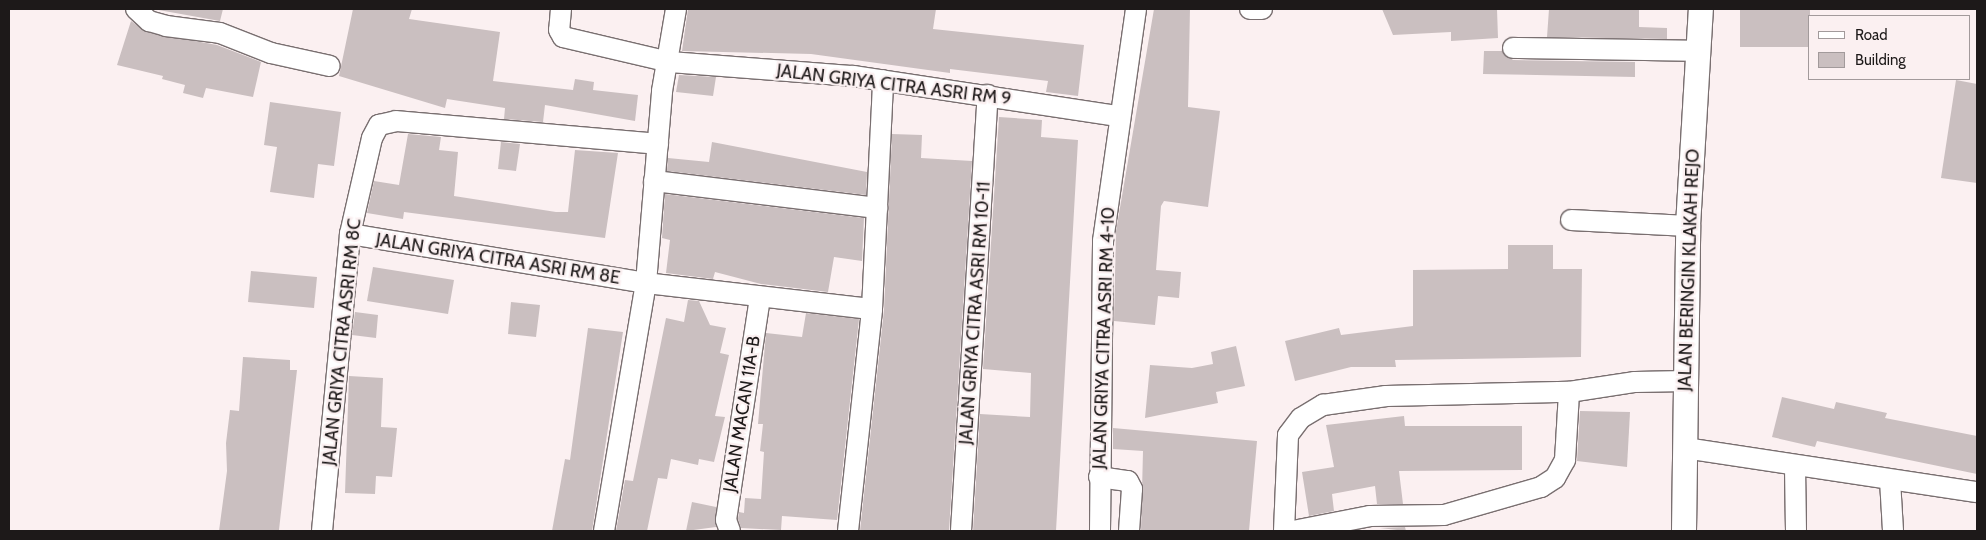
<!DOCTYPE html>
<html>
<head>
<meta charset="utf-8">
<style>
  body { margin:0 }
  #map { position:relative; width:1986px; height:540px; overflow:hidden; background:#fbf0f1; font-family:Cabin,sans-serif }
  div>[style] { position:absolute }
  .building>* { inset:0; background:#cabfc0 }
  .roads { filter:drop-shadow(1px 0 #796f70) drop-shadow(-1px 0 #796f70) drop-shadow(0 1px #796f70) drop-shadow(0 -1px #796f70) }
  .minor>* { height:20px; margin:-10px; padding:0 10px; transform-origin:10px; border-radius:10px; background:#fff }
  .tertiary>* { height:24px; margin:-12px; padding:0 12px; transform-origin:12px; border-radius:12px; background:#fff }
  span { translate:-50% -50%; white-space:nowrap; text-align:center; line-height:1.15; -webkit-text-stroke:4.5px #fbf0f1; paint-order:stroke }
  .street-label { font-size:18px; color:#1d1919 }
  .frame { position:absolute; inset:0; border:10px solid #1d1919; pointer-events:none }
  .legend { position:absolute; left:1808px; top:15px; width:162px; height:65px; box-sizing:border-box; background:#fbf0f1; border:1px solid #a29a9b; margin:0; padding:6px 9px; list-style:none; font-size:15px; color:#1d1919 }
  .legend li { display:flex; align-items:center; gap:10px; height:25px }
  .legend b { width:25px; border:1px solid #a29a9b }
</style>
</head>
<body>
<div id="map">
  <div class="building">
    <i style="clip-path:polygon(153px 9px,223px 9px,220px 21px)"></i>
    <i style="clip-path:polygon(353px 9px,412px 9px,409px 19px,500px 32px,493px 81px,573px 90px,575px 79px,594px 82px,593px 90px,638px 95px,635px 121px,545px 105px,543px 122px,504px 119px,505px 108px,447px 99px,445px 108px,339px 76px)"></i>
    <i style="clip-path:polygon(688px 9px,936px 9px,933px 29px,1084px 45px,1078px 96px,1046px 92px,1048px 81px,950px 69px,950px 73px,811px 54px,682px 51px)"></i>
    <i style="clip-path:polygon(1154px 9px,1190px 9px,1188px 107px,1220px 111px,1208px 207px,1164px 201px,1161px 206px,1156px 270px,1181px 272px,1179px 298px,1158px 296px,1155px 325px,1114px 321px,1116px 231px)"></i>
    <i style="clip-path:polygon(1382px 9px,1497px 9px,1498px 38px,1451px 41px,1451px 32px,1393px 35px)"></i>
    <i style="clip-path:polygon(1549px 9px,1639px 9px,1639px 27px,1667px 28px,1667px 39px,1547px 37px)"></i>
    <i style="clip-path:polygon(1740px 9px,1810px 9px,1810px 47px,1740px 47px)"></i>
    <i style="clip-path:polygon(131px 21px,146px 32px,217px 45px,261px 62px,253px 97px,206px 88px,203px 98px,183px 93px,185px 85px,162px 79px,163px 76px,117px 65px)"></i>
    <i style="clip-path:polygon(1484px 51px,1502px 51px,1513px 60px,1635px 62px,1635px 77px,1483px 74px)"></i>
    <i style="clip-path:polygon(679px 75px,716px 77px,713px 96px,676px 92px)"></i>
    <i style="clip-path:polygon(1956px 80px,1977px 84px,1977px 183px,1941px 178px)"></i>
    <i style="clip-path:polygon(270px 102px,341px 112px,334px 166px,318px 164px,314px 198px,270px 192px,277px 147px,264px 145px)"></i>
    <i style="clip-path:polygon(999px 117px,1042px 120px,1041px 137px,1078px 140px,1056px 531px,973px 531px,980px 414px,1030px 417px,1031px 373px,983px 369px)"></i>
    <i style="clip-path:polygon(408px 134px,441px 137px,439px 150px,458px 152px,454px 196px,556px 212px,568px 212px,575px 150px,618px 153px,605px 238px,404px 212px,403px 219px,367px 213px,374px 181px,399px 185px)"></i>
    <i style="clip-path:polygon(892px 134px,922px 135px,921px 158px,972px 161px,949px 531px,860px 531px,884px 310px)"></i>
    <i style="clip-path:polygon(501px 142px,520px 144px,516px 171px,498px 169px)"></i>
    <i style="clip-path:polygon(712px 142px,867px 172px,866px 195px,667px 171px,668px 158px,709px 162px)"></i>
    <i style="clip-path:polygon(665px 194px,864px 218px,862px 261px,834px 257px,828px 292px,761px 284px,715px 272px,713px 279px,666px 273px,670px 240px,662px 238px)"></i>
    <i style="clip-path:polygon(1508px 245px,1553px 245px,1553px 269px,1582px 269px,1581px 357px,1395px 360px,1396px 367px,1351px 367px,1295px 381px,1285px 341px,1339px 328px,1341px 335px,1413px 326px,1413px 270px,1508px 269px)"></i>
    <i style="clip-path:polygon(373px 267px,454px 280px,448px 314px,367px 301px)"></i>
    <i style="clip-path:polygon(251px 271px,317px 277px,314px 308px,248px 302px)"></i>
    <i style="clip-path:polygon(688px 300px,699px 301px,710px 325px,726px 328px,720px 353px,729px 355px,715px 416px,725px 417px,714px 462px,699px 459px,698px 465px,671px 459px,667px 479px,658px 478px,647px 531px,616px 531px,625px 480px,633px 481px,666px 318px,684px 322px)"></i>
    <i style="clip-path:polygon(511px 302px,540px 305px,536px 337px,508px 334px)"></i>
    <i style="clip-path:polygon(355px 312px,378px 315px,376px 338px,352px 335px)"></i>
    <i style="clip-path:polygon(806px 313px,859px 319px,837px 520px,782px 516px,781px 530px,741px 528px,738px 519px,739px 512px,744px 513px,745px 498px,761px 499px,764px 452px,760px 451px,763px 424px,758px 424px,766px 333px,802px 337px)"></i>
    <i style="clip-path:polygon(588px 328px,623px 332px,592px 531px,552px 531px,565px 459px,570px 460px)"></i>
    <i style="clip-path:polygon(1236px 346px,1245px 386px,1216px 392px,1218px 403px,1145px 418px,1150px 365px,1192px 368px,1213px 364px,1211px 352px)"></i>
    <i style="clip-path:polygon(243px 357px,290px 360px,290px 370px,297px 370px,279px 530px,219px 531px,227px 471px,226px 443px,230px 410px,239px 411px)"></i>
    <i style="clip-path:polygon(349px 376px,383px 378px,381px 427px,397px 428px,392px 477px,376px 476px,375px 494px,345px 493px)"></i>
    <i style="clip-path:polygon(1782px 397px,1834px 409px,1836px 402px,1887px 413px,1885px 418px,1977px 436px,1977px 474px,1817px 441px,1815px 447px,1772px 437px)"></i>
    <i style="clip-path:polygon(1580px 411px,1630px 412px,1627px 467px,1577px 461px)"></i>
    <i style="clip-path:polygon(1404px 416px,1405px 426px,1522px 426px,1522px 470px,1399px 471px,1403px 504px,1377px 504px,1375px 486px,1332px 494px,1334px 511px,1309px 516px,1302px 472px,1334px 467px,1326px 425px)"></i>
    <i style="clip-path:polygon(1113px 428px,1257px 441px,1249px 531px,1141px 531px,1143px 451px,1113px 449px)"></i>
    <i style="clip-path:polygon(692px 502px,716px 507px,716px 527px,686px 531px)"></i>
    <i style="clip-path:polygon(1405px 527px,1406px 531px,1380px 528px)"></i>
  </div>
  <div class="roads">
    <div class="minor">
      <i style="left:136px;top:9px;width:18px;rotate:43deg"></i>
      <i style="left:149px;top:21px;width:18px;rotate:16deg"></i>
      <i style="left:166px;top:26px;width:54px;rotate:7.4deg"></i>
      <i style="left:220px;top:33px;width:55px;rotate:21.4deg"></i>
      <i style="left:271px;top:53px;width:60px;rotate:12.4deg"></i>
      <i style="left:561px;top:9px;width:21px;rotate:95deg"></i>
      <i style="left:559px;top:30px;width:8px;rotate:60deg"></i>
      <i style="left:563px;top:37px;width:110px;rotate:13.2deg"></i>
      <i style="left:670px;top:62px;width:184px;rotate:4.4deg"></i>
      <i style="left:853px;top:76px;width:268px;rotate:8.6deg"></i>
      <i style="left:1250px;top:9px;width:12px"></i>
      <i style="left:1513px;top:48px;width:185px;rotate:0.9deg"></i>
      <i style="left:654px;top:181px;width:225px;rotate:6.9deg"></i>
      <i style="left:1571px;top:220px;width:117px;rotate:2.9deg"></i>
      <i style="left:350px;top:234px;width:300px;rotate:9.4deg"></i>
      <i style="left:646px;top:283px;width:227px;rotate:6.6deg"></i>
      <i style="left:1685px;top:448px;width:295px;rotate:8.6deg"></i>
      <i style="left:1795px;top:467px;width:64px;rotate:89.1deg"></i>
      <i style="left:1099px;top:477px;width:29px;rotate:8deg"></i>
      <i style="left:1128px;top:481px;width:9px;rotate:63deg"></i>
      <i style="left:1132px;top:489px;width:42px;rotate:94.1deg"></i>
      <i style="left:1890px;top:480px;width:51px;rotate:86.6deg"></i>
      <i style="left:322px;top:531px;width:298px;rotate:-84.6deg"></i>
      <i style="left:350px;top:234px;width:98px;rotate:-77.1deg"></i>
      <i style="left:372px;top:138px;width:15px;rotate:-62deg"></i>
      <i style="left:379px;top:125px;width:17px;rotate:-13deg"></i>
      <i style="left:396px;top:121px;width:263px;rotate:5deg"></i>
      <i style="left:604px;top:531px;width:252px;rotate:-80.4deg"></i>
      <i style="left:646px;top:283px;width:193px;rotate:-85.2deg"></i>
      <i style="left:662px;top:91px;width:83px;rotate:-80.3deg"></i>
      <i style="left:730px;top:531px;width:12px;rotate:-110deg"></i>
      <i style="left:726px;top:520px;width:226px;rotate:-81.3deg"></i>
      <i style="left:848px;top:531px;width:223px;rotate:-83.8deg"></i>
      <i style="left:872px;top:309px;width:229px;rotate:-87.2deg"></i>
      <i style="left:961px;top:531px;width:437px;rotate:-86.5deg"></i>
      <i style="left:1100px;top:531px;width:290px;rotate:-89.4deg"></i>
      <i style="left:1103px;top:241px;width:234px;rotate:-81.9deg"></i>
      <i style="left:1284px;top:531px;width:96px;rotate:-87.6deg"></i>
      <i style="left:1288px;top:435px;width:21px;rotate:-53deg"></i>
      <i style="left:1301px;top:418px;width:26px;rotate:-31deg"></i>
      <i style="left:1323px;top:405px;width:64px;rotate:-8.1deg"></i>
      <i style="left:1386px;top:396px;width:183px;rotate:-1.3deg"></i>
      <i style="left:1569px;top:392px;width:67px;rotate:-8.6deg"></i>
      <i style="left:1635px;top:382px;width:51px;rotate:-1.1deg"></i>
      <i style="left:1293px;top:531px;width:78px;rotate:-11deg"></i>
      <i style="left:1370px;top:516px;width:74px;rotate:-0.8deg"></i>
      <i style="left:1444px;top:515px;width:101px;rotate:-16.1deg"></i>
      <i style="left:1541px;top:487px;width:17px;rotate:-33deg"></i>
      <i style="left:1555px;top:478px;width:21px;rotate:-61deg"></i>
      <i style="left:1565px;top:460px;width:68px;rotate:-86.6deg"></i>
    </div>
    <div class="tertiary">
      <i style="left:1684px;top:531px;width:305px;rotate:-89.2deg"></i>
      <i style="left:1688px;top:226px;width:217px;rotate:-86.6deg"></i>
    </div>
  </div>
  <div class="street-label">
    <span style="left:894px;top:85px;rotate:7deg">JALAN GRIYA CITRA ASRI RM 9</span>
    <span style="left:498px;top:259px;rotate:9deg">JALAN GRIYA CITRA ASRI RM 8E</span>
    <span style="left:1689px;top:270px;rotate:-88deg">JALAN BERINGIN KLAKAH REJO</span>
    <span style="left:975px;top:313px;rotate:-86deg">JALAN GRIYA CITRA ASRI RM 10-11</span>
    <span style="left:1104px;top:338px;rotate:-88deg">JALAN GRIYA CITRA ASRI RM 4-10</span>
    <span style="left:342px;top:342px;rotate:-84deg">JALAN GRIYA CITRA ASRI RM 8C</span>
    <span style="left:742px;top:414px;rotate:-81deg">JALAN MACAN 11A-B</span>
  </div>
  <div class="frame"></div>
  <ul class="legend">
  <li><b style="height:6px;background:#fff"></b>Road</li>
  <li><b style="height:14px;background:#cabfc0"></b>Building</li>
  </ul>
</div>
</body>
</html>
